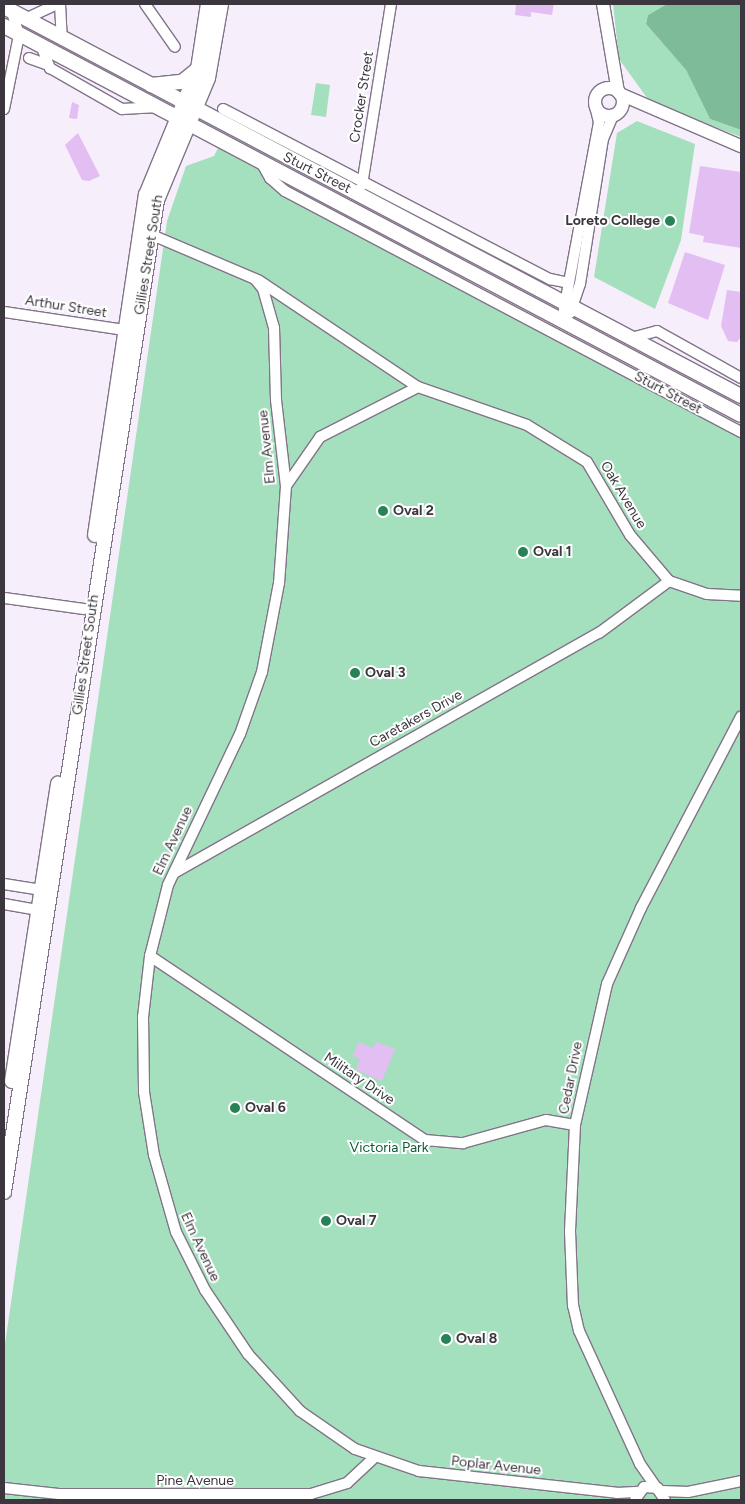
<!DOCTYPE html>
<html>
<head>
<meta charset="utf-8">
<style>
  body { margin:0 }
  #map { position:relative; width:745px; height:1504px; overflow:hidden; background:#f7eefc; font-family:Figtree,sans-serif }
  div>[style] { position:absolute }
  .green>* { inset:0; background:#a4e0bd }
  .water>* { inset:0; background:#7ebb98 }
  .building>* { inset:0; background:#e2bef3 }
  .roads { filter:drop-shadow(1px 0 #827488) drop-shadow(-1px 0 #827488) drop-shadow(0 1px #827488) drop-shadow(0 -1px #827488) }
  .minor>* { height:10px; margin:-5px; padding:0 5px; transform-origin:5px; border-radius:5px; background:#fff }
  .tertiary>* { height:12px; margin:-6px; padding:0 6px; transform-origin:6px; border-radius:6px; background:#fff }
  .tertiary>.ring { margin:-6px; padding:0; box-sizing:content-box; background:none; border:12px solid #fff; border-radius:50% }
  .secondary>* { height:14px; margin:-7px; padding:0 7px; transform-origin:7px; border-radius:7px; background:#fff }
  .dots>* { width:14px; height:14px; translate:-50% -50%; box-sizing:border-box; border:2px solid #fff; border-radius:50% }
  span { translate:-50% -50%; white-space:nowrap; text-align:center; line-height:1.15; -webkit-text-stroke:4px #fff; paint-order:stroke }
  .street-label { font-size:14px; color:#3c363f }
  .poi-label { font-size:14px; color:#3c363f; font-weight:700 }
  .right { translate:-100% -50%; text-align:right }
  .left { translate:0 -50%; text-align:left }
  .park-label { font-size:14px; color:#0e5939 }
  .frame { position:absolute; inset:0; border:5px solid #3c363f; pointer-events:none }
</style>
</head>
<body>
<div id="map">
  <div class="green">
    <i style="clip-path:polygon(613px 4px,667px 4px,648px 15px,646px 24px,686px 70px,710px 119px,741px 130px,741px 137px,650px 102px,619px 59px)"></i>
    <i style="clip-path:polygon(316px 83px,330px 85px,326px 117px,311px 115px)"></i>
    <i style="clip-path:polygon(637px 121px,695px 144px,681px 240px,655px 309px,594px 277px,617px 133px)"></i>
    <i style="clip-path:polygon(219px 146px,259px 168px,277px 192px,741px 434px,741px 1500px,4px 1500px,4px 1351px,167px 221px,186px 166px,214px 156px)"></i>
  </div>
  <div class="water">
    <i style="clip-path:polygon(667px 4px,741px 4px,741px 130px,710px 119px,686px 70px,646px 24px,648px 15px)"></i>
  </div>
  <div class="building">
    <i style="clip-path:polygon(516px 4px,554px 4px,552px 15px,531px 12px,531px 17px,515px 15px)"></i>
    <i style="clip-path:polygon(72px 102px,79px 105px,77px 119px,69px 118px)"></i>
    <i style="clip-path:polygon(78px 133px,100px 176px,89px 181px,82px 180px,65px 145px)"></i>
    <i style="clip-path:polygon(700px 166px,741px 172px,741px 248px,703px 242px,704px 236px,689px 233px)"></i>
    <i style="clip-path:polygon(685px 252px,725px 265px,708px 320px,668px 303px)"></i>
    <i style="clip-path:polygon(727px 290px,741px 292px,741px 337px,737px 342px,728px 341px,721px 326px)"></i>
    <i style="clip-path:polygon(358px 1042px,373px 1048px,376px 1042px,395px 1049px,382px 1081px,356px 1070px,360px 1059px,353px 1056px)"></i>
  </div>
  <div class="roads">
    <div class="minor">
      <i style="left:60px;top:4px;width:35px;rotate:87deg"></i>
      <i style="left:145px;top:4px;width:52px;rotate:55.1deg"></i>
      <i style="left:25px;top:19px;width:35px;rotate:-25deg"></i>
      <i style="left:41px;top:45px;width:25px;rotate:69deg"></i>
      <i style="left:50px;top:68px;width:83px;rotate:29.7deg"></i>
      <i style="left:122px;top:109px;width:37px;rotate:-3deg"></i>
      <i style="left:29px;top:58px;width:20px;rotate:20deg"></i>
      <i style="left:4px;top:109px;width:76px;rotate:-78.5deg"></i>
      <i style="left:19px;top:35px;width:24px;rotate:-107deg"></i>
      <i style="left:223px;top:109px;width:369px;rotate:27.5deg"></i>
      <i style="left:550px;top:279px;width:19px;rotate:12deg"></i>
      <i style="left:260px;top:160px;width:21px;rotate:61deg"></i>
      <i style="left:270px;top:178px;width:20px;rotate:41deg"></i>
      <i style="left:285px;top:191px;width:516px;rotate:27.86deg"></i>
      <i style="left:362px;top:185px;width:183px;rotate:-80.9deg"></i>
      <i style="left:152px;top:235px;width:112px;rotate:23.1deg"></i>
      <i style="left:255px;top:279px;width:13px;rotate:51deg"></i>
      <i style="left:263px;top:289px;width:41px;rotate:74.2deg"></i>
      <i style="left:274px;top:328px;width:72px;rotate:88.4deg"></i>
      <i style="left:276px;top:400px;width:87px;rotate:83.4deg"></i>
      <i style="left:286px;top:486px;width:97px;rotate:94.1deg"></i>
      <i style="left:279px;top:583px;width:91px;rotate:100.8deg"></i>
      <i style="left:262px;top:672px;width:66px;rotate:109.5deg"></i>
      <i style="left:240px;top:734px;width:167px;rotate:115.5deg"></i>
      <i style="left:168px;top:885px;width:73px;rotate:104.2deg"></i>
      <i style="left:150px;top:956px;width:61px;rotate:96.5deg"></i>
      <i style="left:143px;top:1017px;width:75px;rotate:89.2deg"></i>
      <i style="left:144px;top:1092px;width:64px;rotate:81deg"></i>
      <i style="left:154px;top:1155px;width:80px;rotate:74.1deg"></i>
      <i style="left:176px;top:1232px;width:65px;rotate:63.4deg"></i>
      <i style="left:205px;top:1290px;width:77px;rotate:56.1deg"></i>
      <i style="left:248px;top:1354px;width:77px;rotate:47.6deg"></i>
      <i style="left:300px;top:1411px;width:67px;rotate:34.6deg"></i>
      <i style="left:355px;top:1449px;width:68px;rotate:19deg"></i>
      <i style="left:419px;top:1471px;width:199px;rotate:6.3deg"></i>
      <i style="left:617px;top:1493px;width:22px;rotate:-3deg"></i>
      <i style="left:258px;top:280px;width:192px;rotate:33.8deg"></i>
      <i style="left:4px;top:312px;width:122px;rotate:8.5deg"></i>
      <i style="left:570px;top:313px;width:31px;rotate:-71deg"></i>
      <i style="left:580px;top:284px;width:147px;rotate:-81deg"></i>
      <i style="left:603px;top:139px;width:26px;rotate:-67deg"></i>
      <i style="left:562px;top:320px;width:201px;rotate:-79.4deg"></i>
      <i style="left:599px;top:122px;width:16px;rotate:-104deg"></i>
      <i style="left:631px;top:338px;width:27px;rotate:-15deg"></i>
      <i style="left:657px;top:331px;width:96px;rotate:29.2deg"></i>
      <i style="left:286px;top:486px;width:60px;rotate:-55.2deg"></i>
      <i style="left:320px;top:437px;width:110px;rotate:-27deg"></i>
      <i style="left:418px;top:387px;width:115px;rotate:19.2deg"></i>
      <i style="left:527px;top:425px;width:70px;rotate:31.7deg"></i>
      <i style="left:587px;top:462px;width:85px;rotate:59.5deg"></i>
      <i style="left:630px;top:535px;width:60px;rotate:49.7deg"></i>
      <i style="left:669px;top:581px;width:40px;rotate:18.9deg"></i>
      <i style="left:707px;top:594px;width:34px;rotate:3deg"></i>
      <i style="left:4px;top:598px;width:81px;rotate:7.8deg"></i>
      <i style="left:174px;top:873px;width:488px;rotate:-29.5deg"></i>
      <i style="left:599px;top:633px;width:87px;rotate:-36.6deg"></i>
      <i style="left:4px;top:884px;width:38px;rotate:9deg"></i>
      <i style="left:4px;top:904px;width:35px;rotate:10deg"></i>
      <i style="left:150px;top:956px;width:331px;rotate:33.8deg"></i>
      <i style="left:425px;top:1140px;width:38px;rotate:5deg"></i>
      <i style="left:463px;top:1143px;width:86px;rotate:-15.5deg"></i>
      <i style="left:546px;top:1120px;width:29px;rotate:10deg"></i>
      <i style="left:4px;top:1488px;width:55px;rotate:6.2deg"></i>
      <i style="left:59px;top:1494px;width:252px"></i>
      <i style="left:311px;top:1494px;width:38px;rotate:-17deg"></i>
      <i style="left:347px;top:1483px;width:37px;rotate:-43deg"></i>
      <i style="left:662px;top:1491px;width:26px;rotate:2deg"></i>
      <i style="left:688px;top:1492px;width:54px;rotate:-11.7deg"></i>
      <i style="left:635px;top:1500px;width:16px;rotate:-55deg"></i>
      <i style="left:644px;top:1487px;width:14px;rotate:4deg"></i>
      <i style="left:665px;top:1500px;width:44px;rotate:-124.8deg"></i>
      <i style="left:640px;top:1464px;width:146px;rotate:-114.6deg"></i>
      <i style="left:579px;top:1331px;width:26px;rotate:-103deg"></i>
      <i style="left:573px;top:1306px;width:75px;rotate:-92.3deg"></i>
      <i style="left:570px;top:1231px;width:106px;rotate:-87.3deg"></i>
      <i style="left:575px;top:1125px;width:145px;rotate:-77.2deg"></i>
      <i style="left:607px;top:984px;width:83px;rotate:-65.9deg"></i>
      <i style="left:641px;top:908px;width:216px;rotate:-62.4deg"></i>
    </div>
    <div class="tertiary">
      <i style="left:603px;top:4px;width:89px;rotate:80.3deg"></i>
      <i class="ring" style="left:595px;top:88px;width:16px;height:16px"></i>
      <i style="left:620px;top:94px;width:132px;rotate:23.3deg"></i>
    </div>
    <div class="secondary">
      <i style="left:4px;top:7px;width:833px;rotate:27.83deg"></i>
      <i style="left:4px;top:26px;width:833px;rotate:27.83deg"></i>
      <i style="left:151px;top:85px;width:31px;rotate:-6deg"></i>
      <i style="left:182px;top:82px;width:19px;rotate:-39deg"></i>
      <i style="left:95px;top:535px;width:344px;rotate:-81.5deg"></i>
      <i style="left:146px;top:195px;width:136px;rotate:-67.6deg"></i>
      <i style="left:198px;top:69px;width:66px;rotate:-81.3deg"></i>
      <i style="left:12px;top:1081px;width:301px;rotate:-81.2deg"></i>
      <i style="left:4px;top:1192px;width:1004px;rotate:-81.23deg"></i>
      <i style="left:157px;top:200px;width:132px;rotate:-67.3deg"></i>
      <i style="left:208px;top:78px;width:75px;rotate:-80deg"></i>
    </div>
  </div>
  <div class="dots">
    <i style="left:670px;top:221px;background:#288258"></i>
    <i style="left:383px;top:511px;background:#288258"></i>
    <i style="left:523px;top:552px;background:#288258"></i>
    <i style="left:355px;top:673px;background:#288258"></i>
    <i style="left:235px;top:1108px;background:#288258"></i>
    <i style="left:326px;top:1221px;background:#288258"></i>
    <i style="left:446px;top:1339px;background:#288258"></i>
  </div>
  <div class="street-label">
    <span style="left:362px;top:97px;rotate:-81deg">Crocker Street</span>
    <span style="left:317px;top:173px;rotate:27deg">Sturt Street</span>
    <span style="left:149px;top:255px;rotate:-81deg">Gillies Street South</span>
    <span style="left:66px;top:307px;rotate:9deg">Arthur Street</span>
    <span style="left:668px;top:393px;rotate:28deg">Sturt Street</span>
    <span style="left:267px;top:447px;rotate:-96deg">Elm Avenue</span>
    <span style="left:623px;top:495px;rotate:59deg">Oak Avenue</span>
    <span style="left:86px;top:655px;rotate:-82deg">Gillies Street South</span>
    <span style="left:416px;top:719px;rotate:-29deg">Caretakers Drive</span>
    <span style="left:173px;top:841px;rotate:-65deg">Elm Avenue</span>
    <span style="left:571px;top:1078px;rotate:-79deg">Cedar Drive</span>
    <span style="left:359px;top:1079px;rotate:34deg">Military Drive</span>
    <span style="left:200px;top:1247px;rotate:65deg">Elm Avenue</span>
    <span style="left:496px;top:1466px;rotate:6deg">Poplar Avenue</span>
    <span style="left:195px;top:1481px">Pine Avenue</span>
  </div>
  <div class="poi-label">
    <span class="right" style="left:660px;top:221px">Loreto College</span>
    <span class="left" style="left:393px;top:511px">Oval 2</span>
    <span class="left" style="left:533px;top:552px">Oval 1</span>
    <span class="left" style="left:365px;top:673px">Oval 3</span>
    <span class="left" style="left:245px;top:1108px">Oval 6</span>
    <span class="left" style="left:336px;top:1221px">Oval 7</span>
    <span class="left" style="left:456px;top:1339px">Oval 8</span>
  </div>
  <div class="park-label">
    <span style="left:389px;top:1148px">Victoria Park</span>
  </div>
  <div class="frame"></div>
</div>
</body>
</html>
